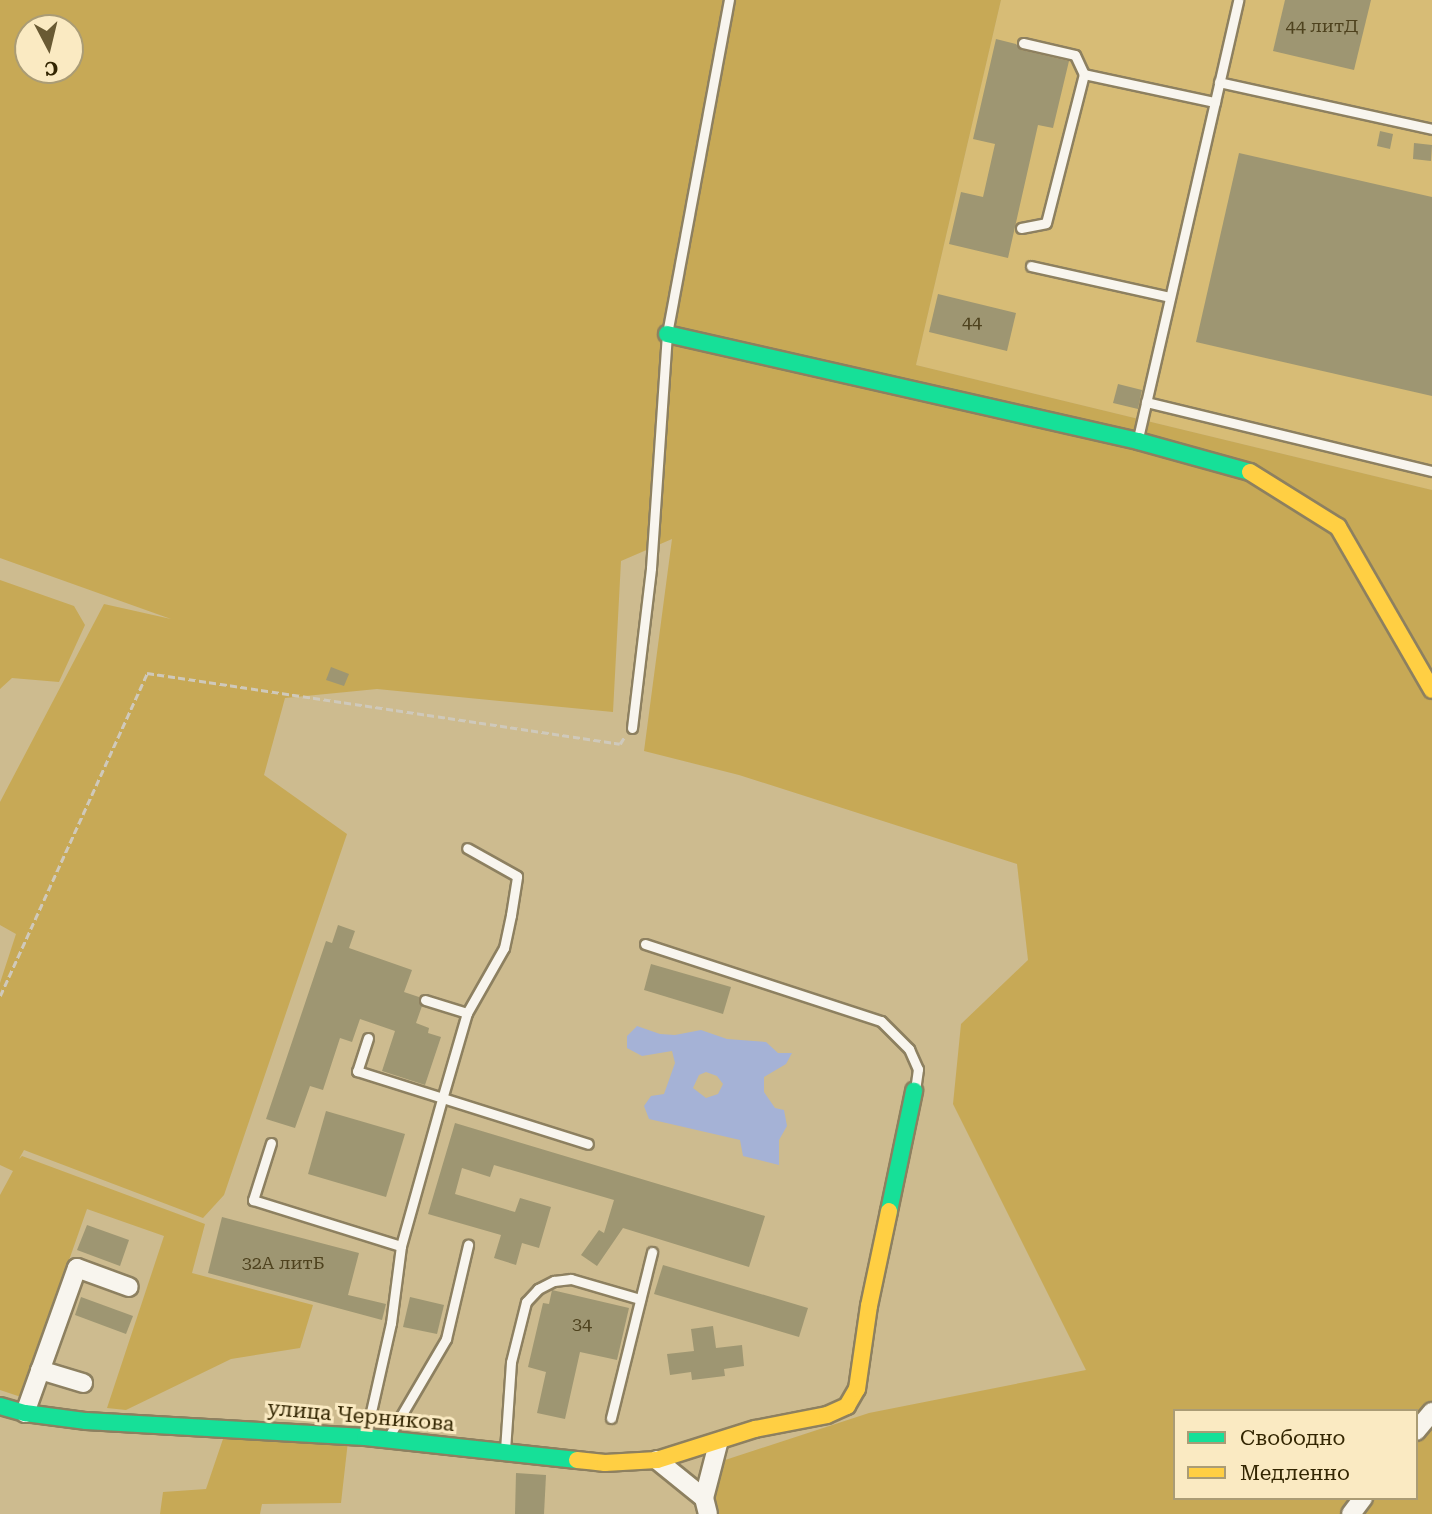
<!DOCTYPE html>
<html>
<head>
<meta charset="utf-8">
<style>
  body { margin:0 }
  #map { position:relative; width:1432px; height:1514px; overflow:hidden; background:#cdbb8f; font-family:"Roboto Serif",serif }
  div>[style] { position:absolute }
  .built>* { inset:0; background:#d7bc76 }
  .green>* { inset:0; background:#c7a956 }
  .water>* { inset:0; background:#a5b2d6 }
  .building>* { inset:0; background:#9e9672 }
  .path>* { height:2.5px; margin-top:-1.25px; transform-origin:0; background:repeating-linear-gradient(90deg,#cfc9bb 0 7px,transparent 0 10.5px) }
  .roads { filter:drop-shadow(2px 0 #8d8060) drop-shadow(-2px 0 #8d8060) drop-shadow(0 2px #8d8060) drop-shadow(0 -2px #8d8060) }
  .lane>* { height:9px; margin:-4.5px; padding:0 4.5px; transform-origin:4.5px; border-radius:4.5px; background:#f8f5ee }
  .street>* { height:18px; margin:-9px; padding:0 9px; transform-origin:9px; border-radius:9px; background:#f8f5ee }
  .fast>* { height:16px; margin:-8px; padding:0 8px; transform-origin:8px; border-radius:8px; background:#16e098 }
  .slow>* { height:16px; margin:-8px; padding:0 8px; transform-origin:8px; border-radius:8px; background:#ffcf43 }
  span { translate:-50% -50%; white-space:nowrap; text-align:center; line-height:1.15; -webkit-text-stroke:6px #faeac2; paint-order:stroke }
  .number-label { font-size:18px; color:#4e421e }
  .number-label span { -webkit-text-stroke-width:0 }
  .street-label { font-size:21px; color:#332602 }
  .legend { position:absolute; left:1173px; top:1409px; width:245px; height:91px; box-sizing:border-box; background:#faeac2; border:2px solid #aa9c75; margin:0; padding:9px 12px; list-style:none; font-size:21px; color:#332602 }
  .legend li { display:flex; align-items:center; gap:14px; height:35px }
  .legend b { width:35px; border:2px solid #aa9c75 }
  .north { position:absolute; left:14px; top:14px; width:70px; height:70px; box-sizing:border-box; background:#faeac2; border:2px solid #aa9c75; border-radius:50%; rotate:173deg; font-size:19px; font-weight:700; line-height:28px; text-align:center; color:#332602 }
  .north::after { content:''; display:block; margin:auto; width:24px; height:32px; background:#695a33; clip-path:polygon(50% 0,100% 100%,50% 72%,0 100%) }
</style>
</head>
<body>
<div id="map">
  <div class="built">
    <i style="clip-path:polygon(1001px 0,1432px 0,1432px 490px,916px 365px)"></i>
  </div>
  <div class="green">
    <i style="clip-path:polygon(evenodd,0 0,1001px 0,916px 365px,1432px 490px,1432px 1514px,709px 1514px,719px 1462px,869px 1413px,1086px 1370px,953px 1104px,961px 1024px,1028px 960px,1017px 864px,739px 775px,644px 751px,672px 539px,621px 561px,613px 712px,377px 689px,285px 698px,264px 775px,347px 834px,224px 1195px,203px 1218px,24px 1150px,19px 1159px,22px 1156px,205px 1224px,192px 1273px,313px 1305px,300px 1348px,231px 1359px,126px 1410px,107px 1408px,164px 1236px,87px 1209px,21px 1397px,0 1390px,0 1195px,13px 1171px,0 1165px,0 983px,16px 934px,0 925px,0 802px,104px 604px,171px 619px,0 558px,0 0,28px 28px,70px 28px,70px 70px,28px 70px,28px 28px,0 0,1175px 1411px,1416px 1411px,1416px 1498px,1175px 1498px,1175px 1411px)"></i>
    <i style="clip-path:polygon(0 580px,74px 606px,85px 625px,59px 682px,12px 678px,0 689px)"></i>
    <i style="clip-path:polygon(224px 1436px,348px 1441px,341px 1503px,262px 1504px,260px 1514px,160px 1514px,163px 1492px,206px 1489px)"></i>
  </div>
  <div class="water">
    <i style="clip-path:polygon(evenodd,637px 1026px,660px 1034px,675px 1035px,701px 1030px,727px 1039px,766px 1042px,778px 1053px,792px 1053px,786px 1064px,764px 1077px,764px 1092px,775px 1108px,784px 1110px,787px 1126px,779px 1140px,779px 1165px,743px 1156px,740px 1140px,649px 1119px,644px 1106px,651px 1096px,664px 1094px,675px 1063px,672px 1051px,642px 1056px,627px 1048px,627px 1036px,637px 1026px,706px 1072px,717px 1076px,723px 1084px,718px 1094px,706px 1098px,693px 1088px,699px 1075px,706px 1072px)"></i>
  </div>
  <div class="building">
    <i style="clip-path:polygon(1285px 0,1371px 0,1354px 70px,1273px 51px)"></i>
    <i style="clip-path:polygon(996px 39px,1016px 44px,1021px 50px,1069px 61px,1053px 128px,1038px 125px,1008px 258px,949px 244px,961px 192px,983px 197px,995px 144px,973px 139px)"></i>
    <i style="clip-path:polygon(1380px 131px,1393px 134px,1390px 149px,1377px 146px)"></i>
    <i style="clip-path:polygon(1414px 143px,1432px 145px,1431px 161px,1413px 159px)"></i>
    <i style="clip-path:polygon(1239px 153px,1432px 197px,1432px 396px,1196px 342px)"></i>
    <i style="clip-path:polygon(938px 294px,1016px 313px,1007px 351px,929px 332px)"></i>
    <i style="clip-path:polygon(1118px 384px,1142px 390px,1138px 409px,1113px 403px)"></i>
    <i style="clip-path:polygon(331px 667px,349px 674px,344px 686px,326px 680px)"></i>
    <i style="clip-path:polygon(338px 925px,355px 931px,349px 948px,412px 970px,404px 992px,419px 997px,422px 1006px,416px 1023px,429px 1028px,428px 1033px,441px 1037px,425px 1085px,382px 1071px,395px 1031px,360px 1019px,352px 1042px,340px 1038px,323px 1090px,310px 1086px,295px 1128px,266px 1119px,326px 941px,332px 943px)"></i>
    <i style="clip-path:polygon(651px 964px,731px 987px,723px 1014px,644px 990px)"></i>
    <i style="clip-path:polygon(326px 1111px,405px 1134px,386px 1197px,308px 1174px)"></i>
    <i style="clip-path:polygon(455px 1123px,765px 1216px,749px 1267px,623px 1228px,597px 1266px,581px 1255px,599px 1230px,604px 1233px,614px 1200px,494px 1165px,490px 1177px,462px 1168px,455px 1194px,515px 1212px,520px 1198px,551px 1207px,539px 1248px,522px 1243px,516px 1265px,494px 1258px,501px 1235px,428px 1214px)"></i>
    <i style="clip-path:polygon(222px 1217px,359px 1253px,348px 1295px,386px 1304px,382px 1320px,208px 1273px)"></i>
    <i style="clip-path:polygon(87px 1225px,129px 1240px,120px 1266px,77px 1250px)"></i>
    <i style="clip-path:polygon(663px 1265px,808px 1308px,799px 1337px,654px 1294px)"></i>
    <i style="clip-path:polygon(552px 1290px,629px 1308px,617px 1360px,580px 1352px,565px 1419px,537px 1413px,546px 1372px,528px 1367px,543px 1303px,549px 1304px)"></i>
    <i style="clip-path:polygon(81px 1297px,133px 1316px,126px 1334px,75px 1315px)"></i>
    <i style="clip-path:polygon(410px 1297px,444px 1305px,437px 1334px,403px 1327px)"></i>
    <i style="clip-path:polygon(713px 1326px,716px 1348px,742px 1345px,744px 1366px,724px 1369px,725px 1376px,692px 1380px,691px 1372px,670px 1375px,667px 1354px,694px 1351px,691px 1329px)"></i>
    <i style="clip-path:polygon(516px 1473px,546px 1475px,544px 1514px,515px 1514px)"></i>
  </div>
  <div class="path">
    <i style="left:0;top:996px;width:355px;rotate:-65.5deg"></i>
    <i style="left:147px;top:673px;width:478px;rotate:8.5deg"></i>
    <i style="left:620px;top:744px;width:9px;rotate:-58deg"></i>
  </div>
  <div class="roads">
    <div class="lane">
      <i style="left:1023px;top:43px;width:53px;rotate:13deg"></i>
      <i style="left:1075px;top:55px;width:21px;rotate:65deg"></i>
      <i style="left:1219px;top:82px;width:218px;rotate:12.4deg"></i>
      <i style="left:1021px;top:228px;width:25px;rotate:-11deg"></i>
      <i style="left:1046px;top:223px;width:154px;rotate:-75.7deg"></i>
      <i style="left:1084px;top:74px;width:134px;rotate:12.1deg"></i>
      <i style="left:1031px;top:266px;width:142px;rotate:12.6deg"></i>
      <i style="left:1146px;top:402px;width:294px;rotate:13.6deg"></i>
      <i style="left:1138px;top:438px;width:449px;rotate:-77.1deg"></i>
      <i style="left:632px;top:728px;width:161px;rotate:-83.2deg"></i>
      <i style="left:651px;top:568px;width:235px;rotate:-86.1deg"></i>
      <i style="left:667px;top:334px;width:340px;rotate:-79.5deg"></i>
      <i style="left:645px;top:944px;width:248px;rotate:18.1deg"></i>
      <i style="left:881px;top:1021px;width:40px;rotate:45deg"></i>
      <i style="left:909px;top:1049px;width:22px;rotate:66deg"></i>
      <i style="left:918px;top:1069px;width:21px;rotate:98deg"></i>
      <i style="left:425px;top:1000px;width:44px;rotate:17.2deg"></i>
      <i style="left:368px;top:1038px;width:35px;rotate:108deg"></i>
      <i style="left:357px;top:1071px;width:242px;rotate:17.5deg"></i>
      <i style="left:271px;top:1143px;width:60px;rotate:107.5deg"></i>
      <i style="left:253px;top:1200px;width:155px;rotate:17.3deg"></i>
      <i style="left:611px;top:1418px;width:171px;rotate:-76.1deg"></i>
      <i style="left:366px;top:1434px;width:114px;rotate:-77.3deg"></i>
      <i style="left:391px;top:1323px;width:78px;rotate:-82.6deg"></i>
      <i style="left:401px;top:1246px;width:153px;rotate:-74.4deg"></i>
      <i style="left:442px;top:1099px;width:90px;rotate:-73.8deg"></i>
      <i style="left:467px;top:1013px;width:75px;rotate:-60.4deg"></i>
      <i style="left:504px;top:948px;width:34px;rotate:-78deg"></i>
      <i style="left:511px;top:915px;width:39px;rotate:-81deg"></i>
      <i style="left:517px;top:876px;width:57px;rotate:-150.8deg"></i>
      <i style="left:388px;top:1438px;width:115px;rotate:-59.6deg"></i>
      <i style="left:446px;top:1339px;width:97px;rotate:-76.8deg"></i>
      <i style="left:505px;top:1450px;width:88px;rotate:-86.1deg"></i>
      <i style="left:511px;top:1362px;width:62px;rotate:-76deg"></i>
      <i style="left:526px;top:1302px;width:18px;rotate:-47deg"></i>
      <i style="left:538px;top:1289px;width:18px;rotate:-27deg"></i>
      <i style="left:554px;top:1281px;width:17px;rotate:-7deg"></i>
      <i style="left:571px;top:1279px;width:72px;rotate:16.2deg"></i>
    </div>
    <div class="street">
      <i style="left:40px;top:1370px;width:45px;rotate:16.8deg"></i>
      <i style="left:25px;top:1413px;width:154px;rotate:-70.3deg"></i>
      <i style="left:77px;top:1268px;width:55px;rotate:20.1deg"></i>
      <i style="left:1416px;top:1431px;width:25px;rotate:-50deg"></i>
      <i style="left:657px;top:1460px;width:60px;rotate:39deg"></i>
      <i style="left:704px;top:1498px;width:16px;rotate:76deg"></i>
      <i style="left:704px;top:1498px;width:56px;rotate:-75.5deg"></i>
      <i style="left:1351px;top:1514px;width:20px;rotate:-53deg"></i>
    </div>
    <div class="fast">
      <i style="left:667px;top:334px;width:483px;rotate:12.8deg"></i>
      <i style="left:1138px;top:441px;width:116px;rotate:15.5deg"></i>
      <i style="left:889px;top:1211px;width:123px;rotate:-78.2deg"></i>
      <i style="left:0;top:1406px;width:26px;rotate:16deg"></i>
      <i style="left:25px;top:1413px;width:62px;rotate:7.5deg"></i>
      <i style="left:86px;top:1421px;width:279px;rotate:3.3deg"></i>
      <i style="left:365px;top:1437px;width:213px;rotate:6.2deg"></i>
    </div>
    <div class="slow">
      <i style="left:1250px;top:472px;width:104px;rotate:32deg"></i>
      <i style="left:1338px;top:527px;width:188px;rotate:60deg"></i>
      <i style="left:577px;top:1460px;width:28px;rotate:6deg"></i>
      <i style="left:605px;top:1463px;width:52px;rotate:-3.3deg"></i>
      <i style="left:657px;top:1460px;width:103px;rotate:-17.6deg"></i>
      <i style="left:755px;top:1429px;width:73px;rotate:-11deg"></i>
      <i style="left:827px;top:1415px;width:22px;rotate:-24deg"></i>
      <i style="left:847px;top:1406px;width:20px;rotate:-60deg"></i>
      <i style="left:857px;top:1389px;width:84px;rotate:-81.8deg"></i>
      <i style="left:869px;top:1306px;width:97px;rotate:-78.1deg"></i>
    </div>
  </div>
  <div class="number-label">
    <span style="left:1322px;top:26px">44 литД</span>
    <span style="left:972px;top:322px">44</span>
    <span style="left:283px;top:1263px">32А литБ</span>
    <span style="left:582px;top:1324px">34</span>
  </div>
  <div class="street-label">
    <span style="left:361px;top:1416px;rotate:5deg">улица Черникова</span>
  </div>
  <ul class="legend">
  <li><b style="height:9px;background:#16e098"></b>Свободно</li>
  <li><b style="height:9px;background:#ffcf43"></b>Медленно</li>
  </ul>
  <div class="north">С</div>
</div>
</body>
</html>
